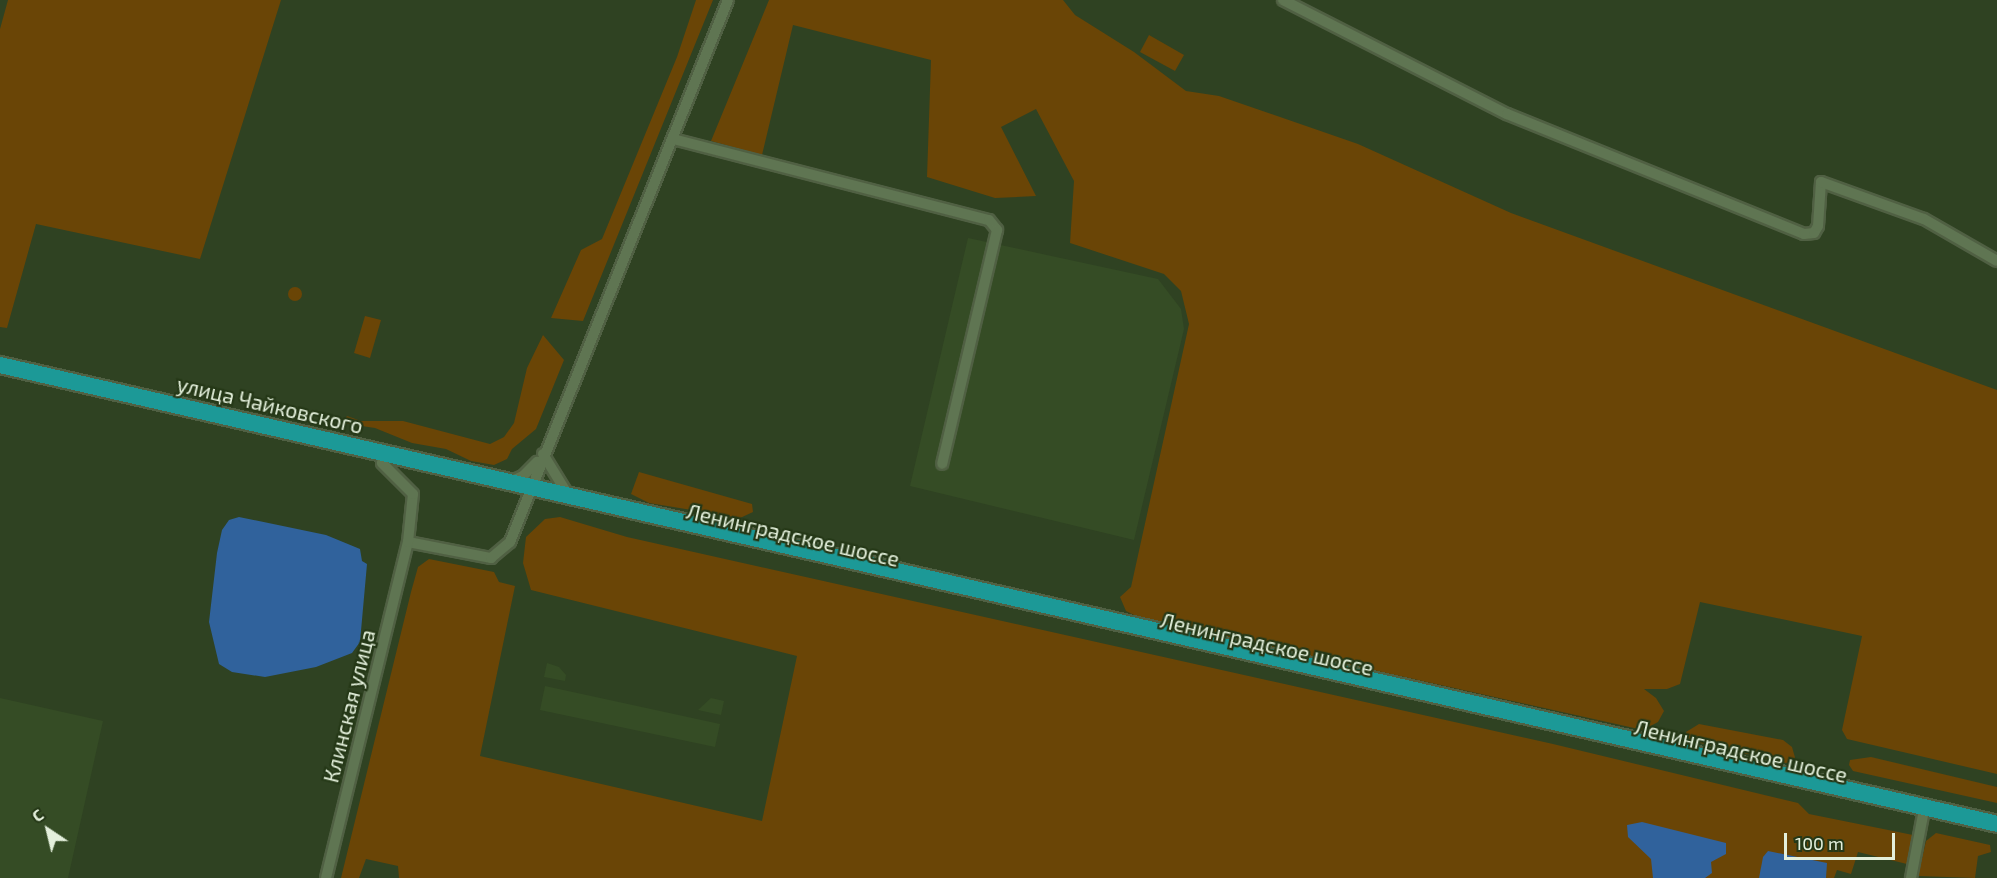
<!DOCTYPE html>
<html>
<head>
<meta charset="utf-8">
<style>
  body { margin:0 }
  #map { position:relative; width:1997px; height:878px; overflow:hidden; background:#2f4222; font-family:"Exo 2",sans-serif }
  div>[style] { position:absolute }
  .built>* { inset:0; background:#354c25 }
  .green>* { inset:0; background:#6a4506 }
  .round { border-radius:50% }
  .water>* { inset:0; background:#30629c }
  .roads { filter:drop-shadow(2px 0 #506043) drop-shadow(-2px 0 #506043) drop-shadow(0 2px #506043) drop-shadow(0 -2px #506043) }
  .minor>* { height:10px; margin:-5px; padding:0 5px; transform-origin:5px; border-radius:5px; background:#5f7552 }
  .highway>* { height:16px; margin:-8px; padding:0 8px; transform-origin:8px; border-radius:8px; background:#1c9997 }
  span { translate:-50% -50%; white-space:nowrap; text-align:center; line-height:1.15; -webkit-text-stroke:4.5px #253817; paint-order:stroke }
  .street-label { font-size:21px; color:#e4f0dc }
  .north { position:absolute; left:18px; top:800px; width:60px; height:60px; -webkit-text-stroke:4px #253817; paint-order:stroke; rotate:325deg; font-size:16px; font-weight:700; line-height:24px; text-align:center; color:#e4f0dc }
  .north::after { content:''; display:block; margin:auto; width:21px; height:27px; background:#e4f0dc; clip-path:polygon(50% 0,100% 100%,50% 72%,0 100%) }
  .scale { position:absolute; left:1784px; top:833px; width:111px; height:27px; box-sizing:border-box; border:3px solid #e4f0dc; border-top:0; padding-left:8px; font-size:18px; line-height:21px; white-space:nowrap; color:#e4f0dc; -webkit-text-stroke:4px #253817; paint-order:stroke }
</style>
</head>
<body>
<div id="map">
  <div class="built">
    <i style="clip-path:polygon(968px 238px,1158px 279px,1181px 309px,1184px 329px,1134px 540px,910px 486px)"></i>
    <i style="clip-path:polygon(547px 663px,559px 667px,566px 675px,565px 681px,544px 677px)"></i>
    <i style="clip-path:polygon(545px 686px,720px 724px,715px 747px,540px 710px)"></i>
    <i style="clip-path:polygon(0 698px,103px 721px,68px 878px,0 878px)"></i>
    <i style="clip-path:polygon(711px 698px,724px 701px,721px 715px,698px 710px)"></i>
  </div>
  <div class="green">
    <i style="clip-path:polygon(8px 0,281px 0,200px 259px,36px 224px,7px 328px,0 327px,0 29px)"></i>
    <i style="clip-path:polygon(696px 0,713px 0,583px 321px,551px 318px,581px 250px,602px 239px,677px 57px)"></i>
    <i style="clip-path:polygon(769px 0,1063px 0,1075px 15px,1134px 52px,1186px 91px,1219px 96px,1358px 144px,1511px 213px,1997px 390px,1997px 774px,1847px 739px,1842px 730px,1862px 636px,1700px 602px,1680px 684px,1667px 689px,1644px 689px,1656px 698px,1664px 711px,1658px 722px,1643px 730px,1140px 618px,1126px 611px,1120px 597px,1131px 587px,1189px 324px,1181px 291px,1164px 274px,1070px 243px,1074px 181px,1036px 109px,1001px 127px,1036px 196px,995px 198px,927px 177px,931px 60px,793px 25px,762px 155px,711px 141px)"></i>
    <i style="clip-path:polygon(1149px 35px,1184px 55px,1175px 71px,1140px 52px)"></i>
    <i class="round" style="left:288px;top:287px;width:14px;height:14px"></i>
    <i style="clip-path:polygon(365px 316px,381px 320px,370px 358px,354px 353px)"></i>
    <i style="clip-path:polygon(543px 335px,564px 360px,536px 429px,512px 449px,507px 459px,494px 465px,471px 461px,446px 449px,412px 443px,375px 428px,342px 423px,347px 416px,361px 421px,403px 421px,490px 444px,504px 437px,514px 423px,527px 368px)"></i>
    <i style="clip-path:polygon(639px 472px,752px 504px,753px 512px,740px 518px,649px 503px,631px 494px)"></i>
    <i style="clip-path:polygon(560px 517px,627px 537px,1553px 744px,1798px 803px,1809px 814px,1913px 835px,1916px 840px,1911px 865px,1858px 852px,1851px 874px,1837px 870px,1834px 878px,399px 878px,398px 866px,366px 859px,359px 878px,341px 878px,411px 592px,418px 567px,429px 559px,494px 572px,499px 582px,515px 586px,480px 756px,762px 821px,797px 656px,531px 590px,523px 563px,526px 537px,545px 519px)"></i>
    <i style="clip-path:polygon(1699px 724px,1783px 740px,1792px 747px,1796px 761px,1786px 763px,1687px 740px,1686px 732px)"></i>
    <i style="clip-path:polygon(1871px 757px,1997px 787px,1997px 803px,1853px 771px,1849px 765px,1850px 760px)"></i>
    <i style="clip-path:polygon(1936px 833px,1990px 845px,1991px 852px,1978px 856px,1975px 878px,1918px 876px,1926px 841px)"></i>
  </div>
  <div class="water">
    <i style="clip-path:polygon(239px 517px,326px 535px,360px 549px,362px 561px,367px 564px,360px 642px,352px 653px,316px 667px,265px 677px,232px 672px,219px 664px,209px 622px,217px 553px,222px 530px,229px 520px)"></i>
    <i style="clip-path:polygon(1642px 822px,1726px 843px,1726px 854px,1711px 862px,1712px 873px,1705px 878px,1653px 878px,1651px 859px,1628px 837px,1627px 825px)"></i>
    <i style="clip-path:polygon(1768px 851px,1827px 863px,1826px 878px,1759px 878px,1763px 857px)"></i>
  </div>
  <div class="roads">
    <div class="minor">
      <i style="left:1283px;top:0;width:251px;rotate:27deg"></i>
      <i style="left:1507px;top:114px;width:320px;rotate:22deg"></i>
      <i style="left:1804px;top:234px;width:10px;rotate:-6deg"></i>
      <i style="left:1814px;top:233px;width:8px;rotate:-60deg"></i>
      <i style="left:1818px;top:226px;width:44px;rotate:-86.1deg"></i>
      <i style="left:1821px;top:182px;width:109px;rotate:19.8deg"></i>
      <i style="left:1924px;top:219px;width:84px;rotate:29.9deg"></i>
      <i style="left:673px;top:139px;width:326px;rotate:14.4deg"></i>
      <i style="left:989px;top:220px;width:13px;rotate:51deg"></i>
      <i style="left:997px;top:230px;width:240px;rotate:103.2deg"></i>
      <i style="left:543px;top:454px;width:48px;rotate:58.6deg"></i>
      <i style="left:509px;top:482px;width:15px;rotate:-23deg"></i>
      <i style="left:523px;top:476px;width:20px;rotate:-45deg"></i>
      <i style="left:408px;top:542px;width:85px;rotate:10.9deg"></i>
      <i style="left:491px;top:558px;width:25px;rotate:-40deg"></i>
      <i style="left:510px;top:542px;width:584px;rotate:-68.09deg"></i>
      <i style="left:326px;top:878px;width:346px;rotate:-76.3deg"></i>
      <i style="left:408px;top:542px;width:48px;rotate:-84.1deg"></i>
      <i style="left:413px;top:494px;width:44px;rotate:-135deg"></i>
      <i style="left:1911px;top:878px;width:64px;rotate:-79.2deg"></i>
    </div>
    <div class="highway">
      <i style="left:0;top:365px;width:2049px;rotate:12.94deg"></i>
    </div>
  </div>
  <div class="street-label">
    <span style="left:270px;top:405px;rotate:13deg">улица Чайковского</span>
    <span style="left:793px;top:535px;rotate:13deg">Ленинградское шоссе</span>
    <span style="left:1267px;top:644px;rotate:13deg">Ленинградское шоссе</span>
    <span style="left:349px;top:706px;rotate:-76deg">Клинская улица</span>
    <span style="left:1741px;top:751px;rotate:13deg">Ленинградское шоссе</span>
  </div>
  <div class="north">С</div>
  <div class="scale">100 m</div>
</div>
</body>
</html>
